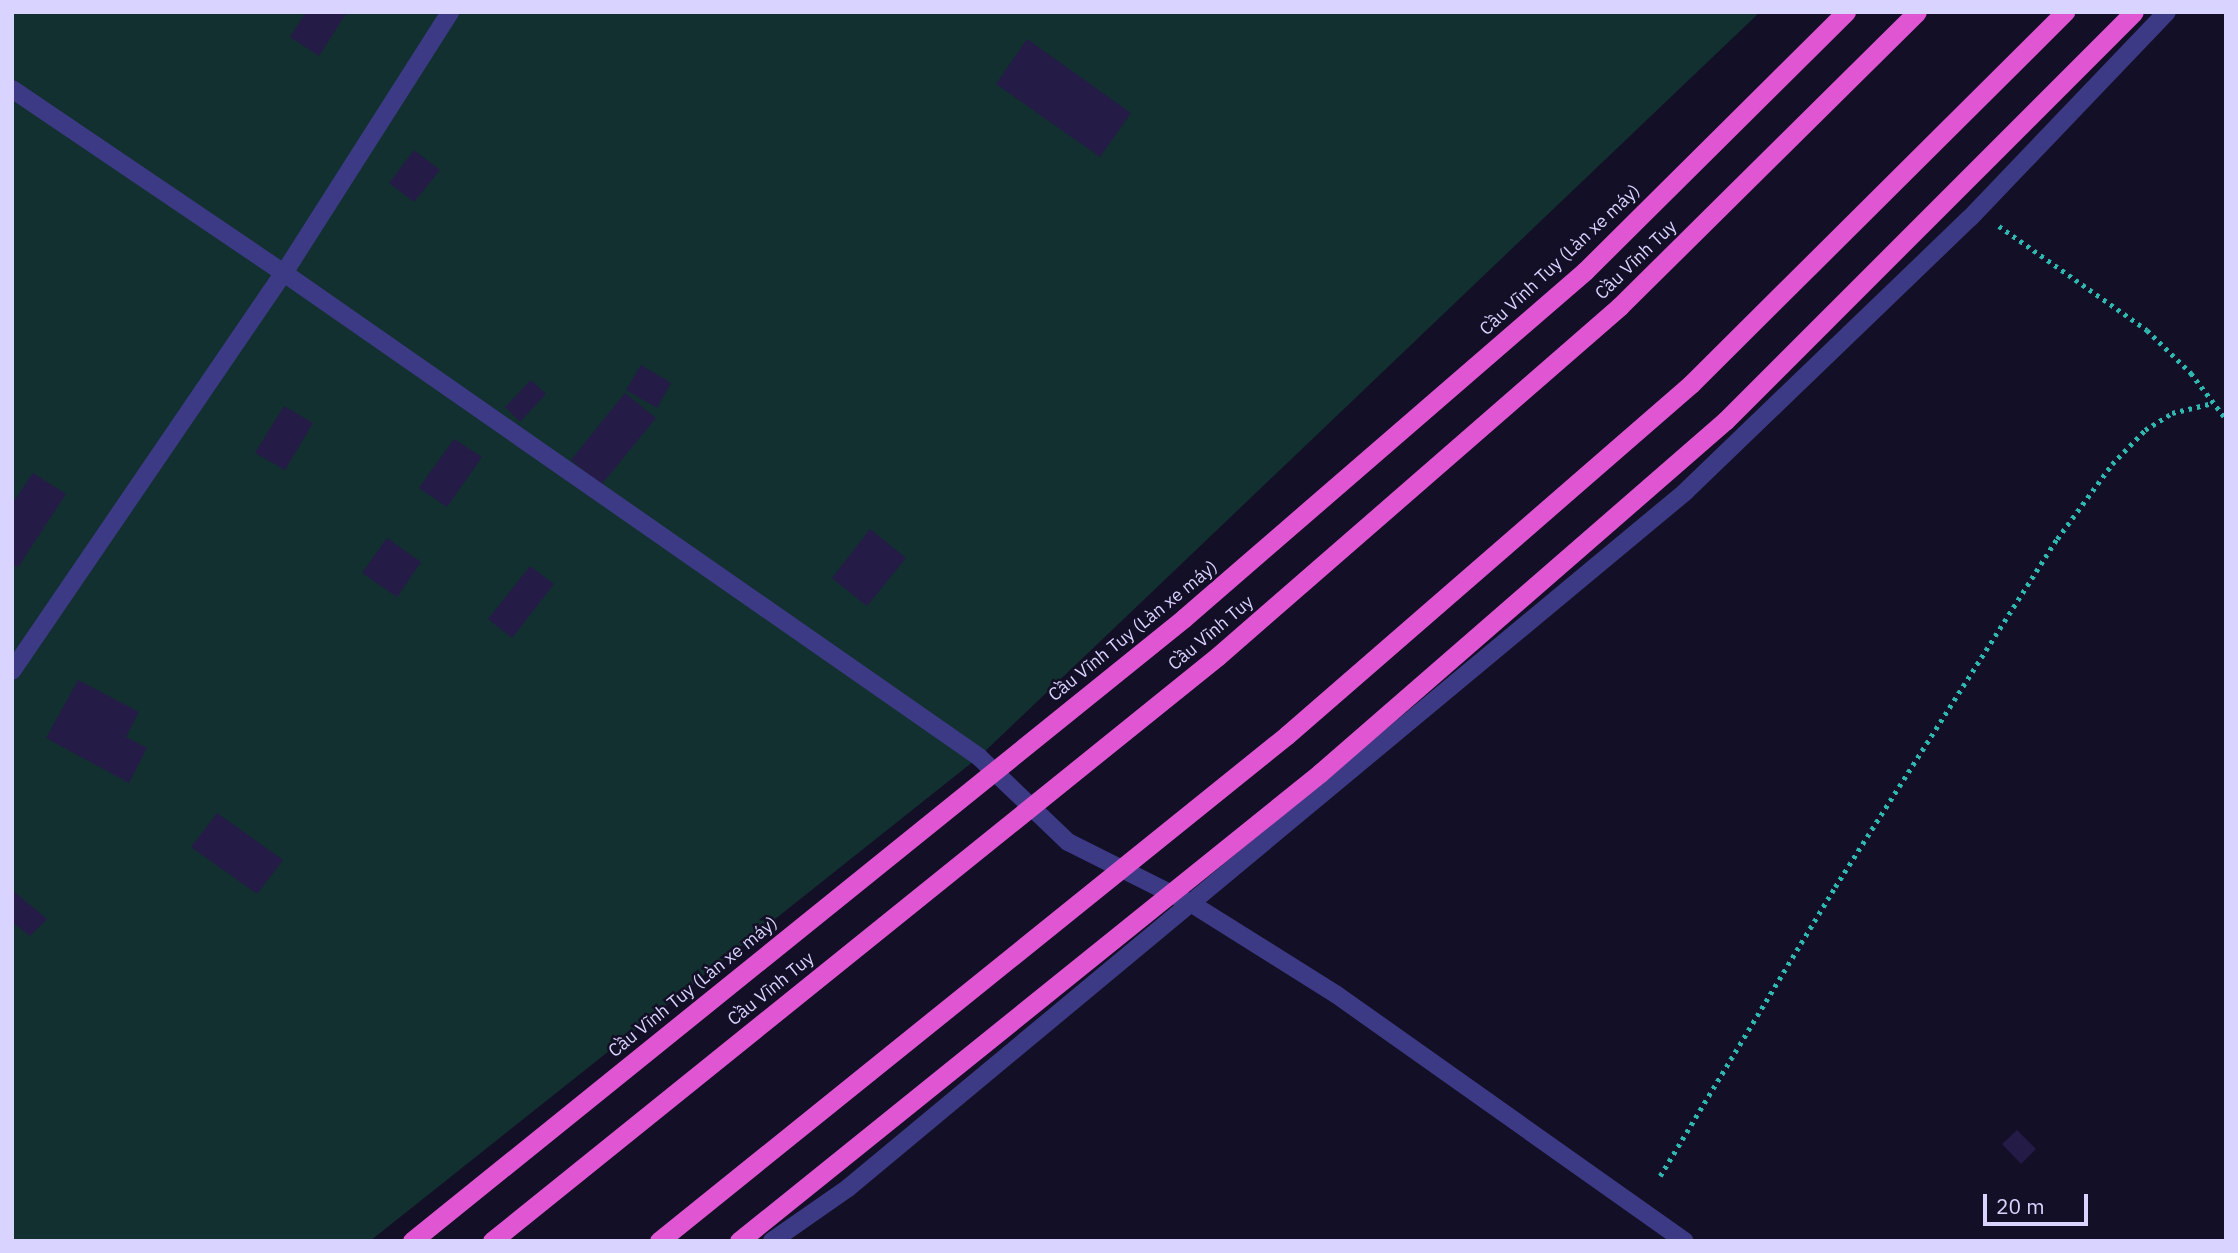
<!DOCTYPE html>
<html>
<head>
<meta charset="utf-8">
<style>
  body { margin:0 }
  #map { position:relative; width:2238px; height:1253px; overflow:hidden; background:#130f26; font-family:"IBM Plex Sans",sans-serif }
  div>[style] { position:absolute }
  .green>* { inset:0; background:#12302f }
  .building>* { inset:0; background:#241b47 }
  .path>* { height:4.5px; margin-top:-2.25px; transform-origin:0; background:repeating-linear-gradient(90deg,#2fb8b0 0 3.5px,transparent 0 8.5px) }
  .service>* { height:18px; margin:-9px; padding:0 9px; transform-origin:9px; border-radius:9px; background:#3d3a85 }
  .minor>* { height:18px; margin:-9px; padding:0 9px; transform-origin:9px; border-radius:9px; background:#3d3a85 }
  .trunk-bridge>* { height:19px; margin:-9.5px; padding:0 9.5px; transform-origin:9.5px; border-radius:9.5px; background:#e055d1 }
  span { translate:-50% -50%; white-space:nowrap; text-align:center; line-height:1.15; -webkit-text-stroke:5px #130f26; paint-order:stroke }
  .street-label { font-size:18px; color:#d9d4ff }
  .frame { position:absolute; inset:0; border:14px solid #d9d4ff; pointer-events:none }
  .scale { position:absolute; left:1983px; top:1194px; width:105px; height:32px; box-sizing:border-box; border:4px solid #d9d4ff; border-top:0; padding-left:9px; font-size:21px; line-height:24px; white-space:nowrap; color:#d9d4ff; -webkit-text-stroke:5px #130f26; paint-order:stroke }
</style>
</head>
<body>
<div id="map">
  <div class="green">
    <i style="clip-path:polygon(12px 12px,1760px 12px,979px 757px,370px 1241px,12px 1241px)"></i>
  </div>
  <div class="building">
    <i style="clip-path:polygon(306px 12px,347px 12px,319px 56px,290px 37px)"></i>
    <i style="clip-path:polygon(1027px 39px,1131px 113px,1100px 157px,996px 84px)"></i>
    <i style="clip-path:polygon(414px 150px,440px 170px,414px 202px,389px 183px)"></i>
    <i style="clip-path:polygon(641px 365px,671px 383px,657px 408px,626px 390px)"></i>
    <i style="clip-path:polygon(531px 380px,546px 394px,520px 422px,505px 407px)"></i>
    <i style="clip-path:polygon(625px 393px,656px 418px,601px 485px,571px 460px)"></i>
    <i style="clip-path:polygon(284px 406px,313px 423px,285px 470px,255px 453px)"></i>
    <i style="clip-path:polygon(454px 439px,482px 457px,447px 507px,419px 488px)"></i>
    <i style="clip-path:polygon(33px 473px,66px 494px,18px 567px,12px 564px,12px 504px)"></i>
    <i style="clip-path:polygon(870px 529px,906px 558px,867px 606px,832px 578px)"></i>
    <i style="clip-path:polygon(387px 538px,421px 562px,397px 597px,362px 573px)"></i>
    <i style="clip-path:polygon(530px 566px,554px 584px,512px 638px,488px 619px)"></i>
    <i style="clip-path:polygon(78px 680px,139px 712px,126px 737px,147px 748px,129px 783px,46px 738px)"></i>
    <i style="clip-path:polygon(217px 813px,283px 860px,257px 894px,191px 847px)"></i>
    <i style="clip-path:polygon(12px 890px,47px 919px,30px 936px,12px 922px)"></i>
    <i style="clip-path:polygon(2017px 1130px,2036px 1149px,2021px 1164px,2002px 1144px)"></i>
  </div>
  <div class="path">
    <i style="left:1999px;top:226px;width:181px;rotate:35.1deg"></i>
    <i style="left:2147px;top:330px;width:62px;rotate:44.3deg"></i>
    <i style="left:2191px;top:373px;width:58px;rotate:52.7deg"></i>
    <i style="left:1660px;top:1176px;width:338px;rotate:-58.8deg"></i>
    <i style="left:1835px;top:887px;width:413px;rotate:-57.5deg"></i>
    <i style="left:2057px;top:539px;width:93px;rotate:-53.7deg"></i>
    <i style="left:2112px;top:464px;width:47px;rotate:-45.9deg"></i>
    <i style="left:2145px;top:430px;width:32px;rotate:-32deg"></i>
    <i style="left:2172px;top:413px;width:42px;rotate:-13.7deg"></i>
  </div>
  <div class="service">
    <i style="left:284px;top:273px;width:847px;rotate:34.85deg"></i>
    <i style="left:979px;top:757px;width:123px;rotate:43.7deg"></i>
    <i style="left:1068px;top:842px;width:139px;rotate:26.6deg"></i>
    <i style="left:1192px;top:904px;width:171px;rotate:32.1deg"></i>
    <i style="left:1337px;top:995px;width:426px;rotate:35.3deg"></i>
    <i style="left:12px;top:671px;width:482px;rotate:-55.7deg"></i>
    <i style="left:284px;top:273px;width:309px;rotate:-57.5deg"></i>
    <i style="left:772px;top:1241px;width:93px;rotate:-34.9deg"></i>
    <i style="left:848px;top:1188px;width:1089px;rotate:-39.74deg"></i>
    <i style="left:1685px;top:492px;width:395px;rotate:-43.9deg"></i>
    <i style="left:1970px;top:218px;width:285px;rotate:-46.3deg"></i>
  </div>
  <div class="minor">
    <i style="left:12px;top:89px;width:328px;rotate:34.1deg"></i>
  </div>
  <div class="trunk-bridge">
    <i style="left:412px;top:1241px;width:992px;rotate:-38.9deg"></i>
    <i style="left:1184px;top:618px;width:530px;rotate:-40.87deg"></i>
    <i style="left:1585px;top:271px;width:368px;rotate:-44.8deg"></i>
    <i style="left:492px;top:1241px;width:932px;rotate:-38.86deg"></i>
    <i style="left:1218px;top:656px;width:532px;rotate:-41.03deg"></i>
    <i style="left:1619px;top:307px;width:419px;rotate:-44.7deg"></i>
    <i style="left:659px;top:1241px;width:806px;rotate:-38.86deg"></i>
    <i style="left:1287px;top:735px;width:535px;rotate:-40.98deg"></i>
    <i style="left:1691px;top:384px;width:528px;rotate:-44.85deg"></i>
    <i style="left:739px;top:1241px;width:746px;rotate:-38.85deg"></i>
    <i style="left:1320px;top:773px;width:537px;rotate:-41deg"></i>
    <i style="left:1725px;top:421px;width:578px;rotate:-45deg"></i>
  </div>
  <div class="street-label">
    <span style="left:1560px;top:260px;rotate:-43deg">Cầu Vĩnh Tuy (Làn xe máy)</span>
    <span style="left:1636px;top:260px;rotate:-44deg">Cầu Vĩnh Tuy</span>
    <span style="left:1133px;top:631px;rotate:-39deg">Cầu Vĩnh Tuy (Làn xe máy)</span>
    <span style="left:1211px;top:633px;rotate:-40deg">Cầu Vĩnh Tuy</span>
    <span style="left:693px;top:987px;rotate:-39deg">Cầu Vĩnh Tuy (Làn xe máy)</span>
    <span style="left:771px;top:989px;rotate:-39deg">Cầu Vĩnh Tuy</span>
  </div>
  <div class="frame"></div>
  <div class="scale">20 m</div>
</div>
</body>
</html>
